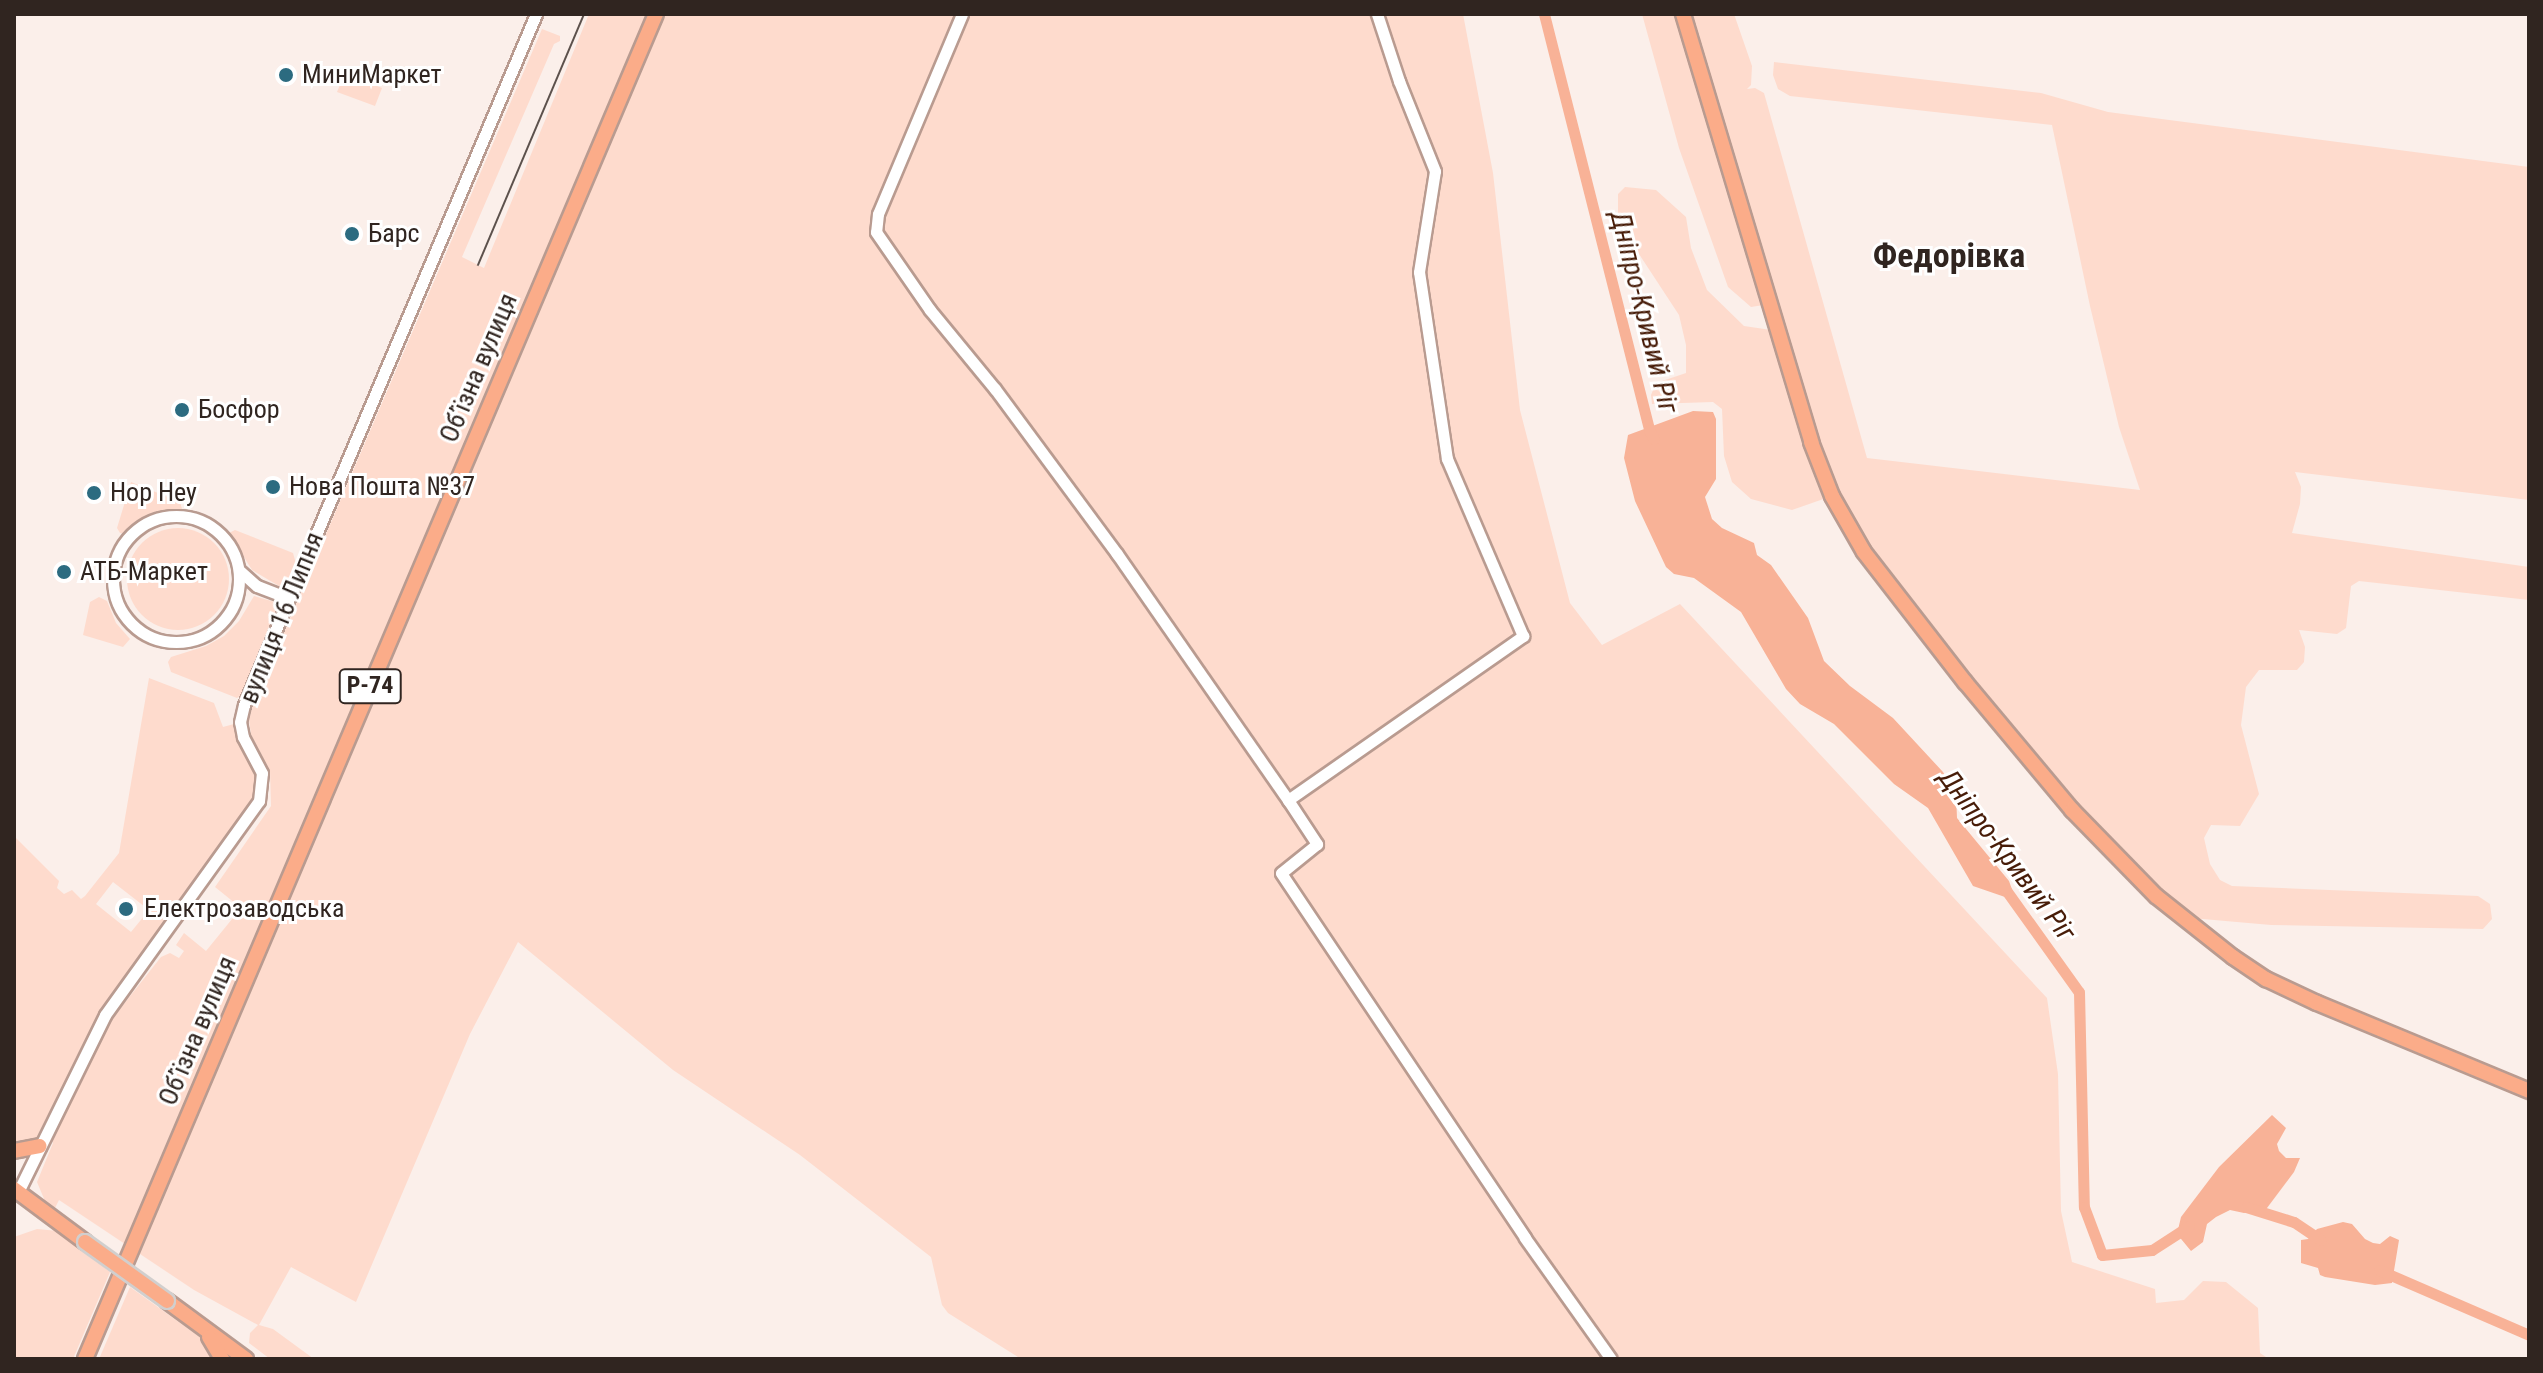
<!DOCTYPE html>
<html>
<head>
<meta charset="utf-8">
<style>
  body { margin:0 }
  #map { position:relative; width:2543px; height:1373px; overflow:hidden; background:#fbefea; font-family:"Roboto Condensed",sans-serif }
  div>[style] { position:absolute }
  .green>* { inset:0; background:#fedbcd }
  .round { border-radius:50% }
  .water>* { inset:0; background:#f8b297 }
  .canal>* { height:11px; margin:-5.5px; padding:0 5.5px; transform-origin:5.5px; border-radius:5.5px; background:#f8b297 }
  .roads { filter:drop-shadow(2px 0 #b99b90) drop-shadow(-2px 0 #b99b90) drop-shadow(0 2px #b99b90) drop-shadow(0 -2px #b99b90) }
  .minor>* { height:11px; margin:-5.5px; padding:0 5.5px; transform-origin:5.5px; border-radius:5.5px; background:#fff }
  .minor>.ring { margin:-5.5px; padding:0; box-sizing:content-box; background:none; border:11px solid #fff; border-radius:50% }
  .major>* { height:14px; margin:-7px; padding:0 7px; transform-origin:7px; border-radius:7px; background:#fbac89 }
  .tram>* { height:2px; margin:-1px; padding:0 1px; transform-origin:1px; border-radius:1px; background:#5c514c }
  .bridges { filter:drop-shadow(2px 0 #d1cfce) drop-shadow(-2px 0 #d1cfce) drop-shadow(0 2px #d1cfce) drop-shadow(0 -2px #d1cfce) }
  .major-bridge>* { height:14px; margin:-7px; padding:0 7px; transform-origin:7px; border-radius:7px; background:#fbac89 }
  .dots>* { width:22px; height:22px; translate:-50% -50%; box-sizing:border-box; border:4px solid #fff; border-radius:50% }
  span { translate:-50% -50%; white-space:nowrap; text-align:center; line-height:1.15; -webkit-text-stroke:6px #fff; paint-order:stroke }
  .shield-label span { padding:2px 6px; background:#fff; border:2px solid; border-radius:6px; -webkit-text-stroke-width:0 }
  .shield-label { font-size:24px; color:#302520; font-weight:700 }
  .poi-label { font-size:26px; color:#302520 }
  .left { translate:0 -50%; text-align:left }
  .street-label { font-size:26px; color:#302520 }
  .water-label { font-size:28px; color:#471c08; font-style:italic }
  .district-label { font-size:34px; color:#302520; font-weight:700 }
  .frame { position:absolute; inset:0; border:16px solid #302520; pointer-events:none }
</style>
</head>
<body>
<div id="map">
  <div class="green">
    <i style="clip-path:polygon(589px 14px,1463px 14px,1493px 173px,1520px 410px,1570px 603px,1602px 645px,1680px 604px,2047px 998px,2058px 1074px,2061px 1211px,2072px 1262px,2155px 1289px,2156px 1303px,2184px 1300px,2203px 1281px,2226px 1282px,2258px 1308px,2260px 1353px,2269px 1359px,1021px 1359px,948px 1313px,942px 1305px,931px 1257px,800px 1155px,673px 1070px,518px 942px,470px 1034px,356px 1302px,291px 1267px,259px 1325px,273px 1329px,314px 1359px,270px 1359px,249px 1343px,250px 1333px,258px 1325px,194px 1290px,59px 1200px,55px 1208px,47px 1206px,37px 1182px,53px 1143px,50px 1137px,108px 1024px,161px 957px,170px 953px,179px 958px,184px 951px,176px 945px,184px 933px,206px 951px,241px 908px,215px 887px,271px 806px,270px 771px,251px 735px,249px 720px,252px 707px,542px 29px,560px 36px,560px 41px,554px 44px,462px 257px,484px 268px)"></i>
    <i style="clip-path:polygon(1642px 14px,1734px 14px,1752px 66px,1751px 85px,1747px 89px,1755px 88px,1764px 93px,1867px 458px,2140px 490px,2119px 427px,2090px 306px,2052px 125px,1790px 96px,1778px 89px,1773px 75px,1774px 62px,2041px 93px,2108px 112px,2529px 167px,2529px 500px,2295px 472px,2301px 487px,2300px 504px,2292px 533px,2529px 567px,2529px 600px,2359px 581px,2351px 586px,2346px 628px,2337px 634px,2299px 630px,2305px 647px,2304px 662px,2297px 670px,2259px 670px,2246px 687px,2241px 725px,2259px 794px,2240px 826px,2211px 825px,2204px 838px,2210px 864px,2220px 880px,2232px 886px,2478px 896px,2490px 904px,2492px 919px,2483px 929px,2271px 925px,2180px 917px,2156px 896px,1965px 682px,1832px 496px,1792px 510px,1751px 499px,1732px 482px,1724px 456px,1722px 409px,1713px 402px,1652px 404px,1651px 395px,1656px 383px,1686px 373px,1686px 345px,1679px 315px,1618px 222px,1618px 194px,1625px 187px,1656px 190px,1686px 217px,1691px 248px,1707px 290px,1744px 326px,1778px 331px,1770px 304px,1751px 307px,1728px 287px,1679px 148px)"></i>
    <i style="clip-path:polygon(345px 73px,382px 88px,375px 106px,337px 92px)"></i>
    <i style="clip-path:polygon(131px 482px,180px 502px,182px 509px,152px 515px,124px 534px,120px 533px,117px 528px)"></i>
    <i class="round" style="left:127px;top:528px;width:102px;height:102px"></i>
    <i style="clip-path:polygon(235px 530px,293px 553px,297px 567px,287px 585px,279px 586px,252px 570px,229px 533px)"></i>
    <i style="clip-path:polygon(254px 596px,275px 602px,277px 614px,246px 692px,237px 698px,171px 672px,168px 662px,171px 657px,206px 646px,224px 636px,239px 621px)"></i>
    <i style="clip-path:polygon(99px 597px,107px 601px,116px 623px,130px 639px,123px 647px,83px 635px,90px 602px)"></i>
    <i style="clip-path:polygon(evenodd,149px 678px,214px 703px,223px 727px,234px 724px,256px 776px,252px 801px,114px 992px,38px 1138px,14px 1144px,14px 836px,59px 881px,57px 888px,64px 894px,72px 890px,81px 899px,85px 896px,119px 853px,149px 678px,113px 882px,149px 910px,131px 932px,96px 904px,113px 882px)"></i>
    <i style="clip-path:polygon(37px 1229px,58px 1231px,110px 1272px,73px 1359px,14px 1359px,14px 1237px)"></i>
    <i style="clip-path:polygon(130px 1287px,201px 1338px,214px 1359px,99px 1359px)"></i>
  </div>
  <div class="water">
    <i style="clip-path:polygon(1693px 411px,1713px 412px,1716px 419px,1716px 479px,1705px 497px,1712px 519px,1722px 528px,1754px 543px,1757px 555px,1771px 565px,1808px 618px,1824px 661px,1850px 686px,1893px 718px,1943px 772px,1956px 794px,1957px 818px,2009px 881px,2014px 895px,2005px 897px,1973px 886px,1928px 808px,1894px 784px,1834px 724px,1800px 704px,1786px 689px,1741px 612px,1694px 578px,1674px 574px,1666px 567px,1635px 501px,1624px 458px,1628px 435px)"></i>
    <i style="clip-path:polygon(2272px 1115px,2286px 1128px,2277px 1144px,2279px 1151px,2286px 1158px,2300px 1158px,2294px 1172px,2267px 1208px,2244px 1213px,2230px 1210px,2216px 1217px,2207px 1224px,2203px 1242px,2191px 1251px,2177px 1234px,2181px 1217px,2219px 1167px)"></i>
    <i style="clip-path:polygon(2343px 1222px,2352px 1224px,2365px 1239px,2373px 1243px,2380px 1244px,2390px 1236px,2399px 1240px,2392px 1283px,2375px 1285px,2325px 1277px,2320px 1275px,2318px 1268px,2301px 1263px,2301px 1240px,2308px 1239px,2317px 1229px)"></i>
  </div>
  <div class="canal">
    <i style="left:1544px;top:14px;width:429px;rotate:75.8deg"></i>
    <i style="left:1649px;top:430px;width:10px;rotate:61deg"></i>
    <i style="left:2003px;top:886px;width:130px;rotate:54.4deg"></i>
    <i style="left:2079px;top:992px;width:215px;rotate:88.7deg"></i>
    <i style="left:2084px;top:1207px;width:51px;rotate:69.4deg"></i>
    <i style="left:2102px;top:1255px;width:50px;rotate:-5.7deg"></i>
    <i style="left:2152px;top:1250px;width:44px;rotate:-33deg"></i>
    <i style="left:2246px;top:1207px;width:50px;rotate:17.4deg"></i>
    <i style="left:2294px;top:1222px;width:32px;rotate:34deg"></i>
    <i style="left:2379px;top:1270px;width:163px;rotate:23.4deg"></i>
  </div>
  <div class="roads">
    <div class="minor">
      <i style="left:962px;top:14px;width:217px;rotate:112.8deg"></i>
      <i style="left:878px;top:214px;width:18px;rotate:96deg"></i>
      <i style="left:876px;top:232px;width:95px;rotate:55.3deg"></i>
      <i style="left:930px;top:310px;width:102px;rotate:50.6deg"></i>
      <i style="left:995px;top:389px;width:205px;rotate:53.5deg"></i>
      <i style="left:1117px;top:554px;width:300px;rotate:55.2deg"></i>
      <i style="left:1288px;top:800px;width:287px;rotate:-34.9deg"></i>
      <i style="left:1523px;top:636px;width:193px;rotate:-113.2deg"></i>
      <i style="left:1447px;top:459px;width:189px;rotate:-98.5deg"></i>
      <i style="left:1419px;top:272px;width:102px;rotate:-81deg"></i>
      <i style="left:1435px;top:171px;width:97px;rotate:-111.8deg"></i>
      <i style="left:1399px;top:81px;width:71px;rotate:-108.2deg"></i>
      <i class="ring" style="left:113px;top:516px;width:115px;height:115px"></i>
      <i style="left:239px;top:570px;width:24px;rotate:42deg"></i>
      <i style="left:257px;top:586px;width:33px;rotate:21deg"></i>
      <i style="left:1288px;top:800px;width:53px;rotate:56.6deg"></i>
      <i style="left:1317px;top:844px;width:46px;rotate:141.1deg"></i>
      <i style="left:1281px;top:873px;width:439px;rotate:56.2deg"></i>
      <i style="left:1525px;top:1238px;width:148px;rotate:54.6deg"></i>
      <i style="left:18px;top:1192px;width:197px;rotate:-63.8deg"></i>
      <i style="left:105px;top:1015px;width:264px;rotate:-54.3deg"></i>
      <i style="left:259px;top:801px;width:28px;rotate:-84deg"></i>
      <i style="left:262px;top:773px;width:41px;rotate:-117.8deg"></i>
      <i style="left:243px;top:737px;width:15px;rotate:-101deg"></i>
      <i style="left:240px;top:722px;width:17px;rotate:-77deg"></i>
      <i style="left:244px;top:705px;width:750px;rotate:-67.09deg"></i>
    </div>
    <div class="major">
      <i style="left:1683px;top:14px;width:447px;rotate:73.3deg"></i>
      <i style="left:1811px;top:442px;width:58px;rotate:68.7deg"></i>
      <i style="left:1832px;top:496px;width:64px;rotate:60.3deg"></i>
      <i style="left:1864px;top:552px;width:165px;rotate:52.2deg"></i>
      <i style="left:1965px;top:682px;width:167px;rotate:50.1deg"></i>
      <i style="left:2072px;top:810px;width:120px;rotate:45.7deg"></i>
      <i style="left:2156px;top:896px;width:98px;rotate:38.4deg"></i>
      <i style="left:2233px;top:957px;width:40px;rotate:34deg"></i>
      <i style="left:2266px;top:979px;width:56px;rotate:25.2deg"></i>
      <i style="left:2317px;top:1003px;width:230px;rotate:22.5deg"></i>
      <i style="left:14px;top:1151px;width:26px;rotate:-11deg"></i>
      <i style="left:14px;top:1189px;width:89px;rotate:36.7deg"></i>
      <i style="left:167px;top:1301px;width:98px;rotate:36.3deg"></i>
      <i style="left:209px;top:1337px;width:26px;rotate:59deg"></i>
      <i style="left:85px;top:1359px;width:1461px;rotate:-67deg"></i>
    </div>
  </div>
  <div class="tram">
    <i style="left:478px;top:265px;width:272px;rotate:-67.1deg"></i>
  </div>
  <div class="bridges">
    <div class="major-bridge">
      <i style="left:85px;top:1242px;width:101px;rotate:35.7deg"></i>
    </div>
  </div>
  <div class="dots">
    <i style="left:286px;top:75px;background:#2c6b80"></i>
    <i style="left:352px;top:234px;background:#2c6b80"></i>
    <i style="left:182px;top:410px;background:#2c6b80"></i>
    <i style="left:273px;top:487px;background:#2c6b80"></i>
    <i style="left:94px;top:493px;background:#2c6b80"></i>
    <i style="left:64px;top:572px;background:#2c6b80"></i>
    <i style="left:126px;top:909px;background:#2c6b80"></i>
  </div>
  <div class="shield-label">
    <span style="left:370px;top:686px">Р-74</span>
  </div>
  <div class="poi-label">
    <span class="left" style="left:302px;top:75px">МиниМаркет</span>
    <span class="left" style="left:368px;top:234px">Барс</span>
    <span class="left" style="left:198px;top:410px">Босфор</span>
    <span class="left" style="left:289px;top:487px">Нова Пошта №37</span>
    <span class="left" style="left:110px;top:493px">Hop Hey</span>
    <span class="left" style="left:80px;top:572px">АТБ-Маркет</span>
    <span class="left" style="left:144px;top:909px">Електрозаводська</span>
  </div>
  <div class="street-label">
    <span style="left:479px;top:368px;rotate:-67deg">Обʼїзна вулиця</span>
    <span style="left:282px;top:618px;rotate:-68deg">вулиця 16 Липня</span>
    <span style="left:198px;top:1031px;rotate:-67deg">Обʼїзна вулиця</span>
  </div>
  <div class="water-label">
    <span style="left:1644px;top:312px;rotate:76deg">Дніпро-Кривий Ріг</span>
    <span style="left:2007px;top:855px;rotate:53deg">Дніпро-Кривий Ріг</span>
  </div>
  <div class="district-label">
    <span style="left:1949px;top:256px">Федорівка</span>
  </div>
  <div class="frame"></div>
</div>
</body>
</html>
